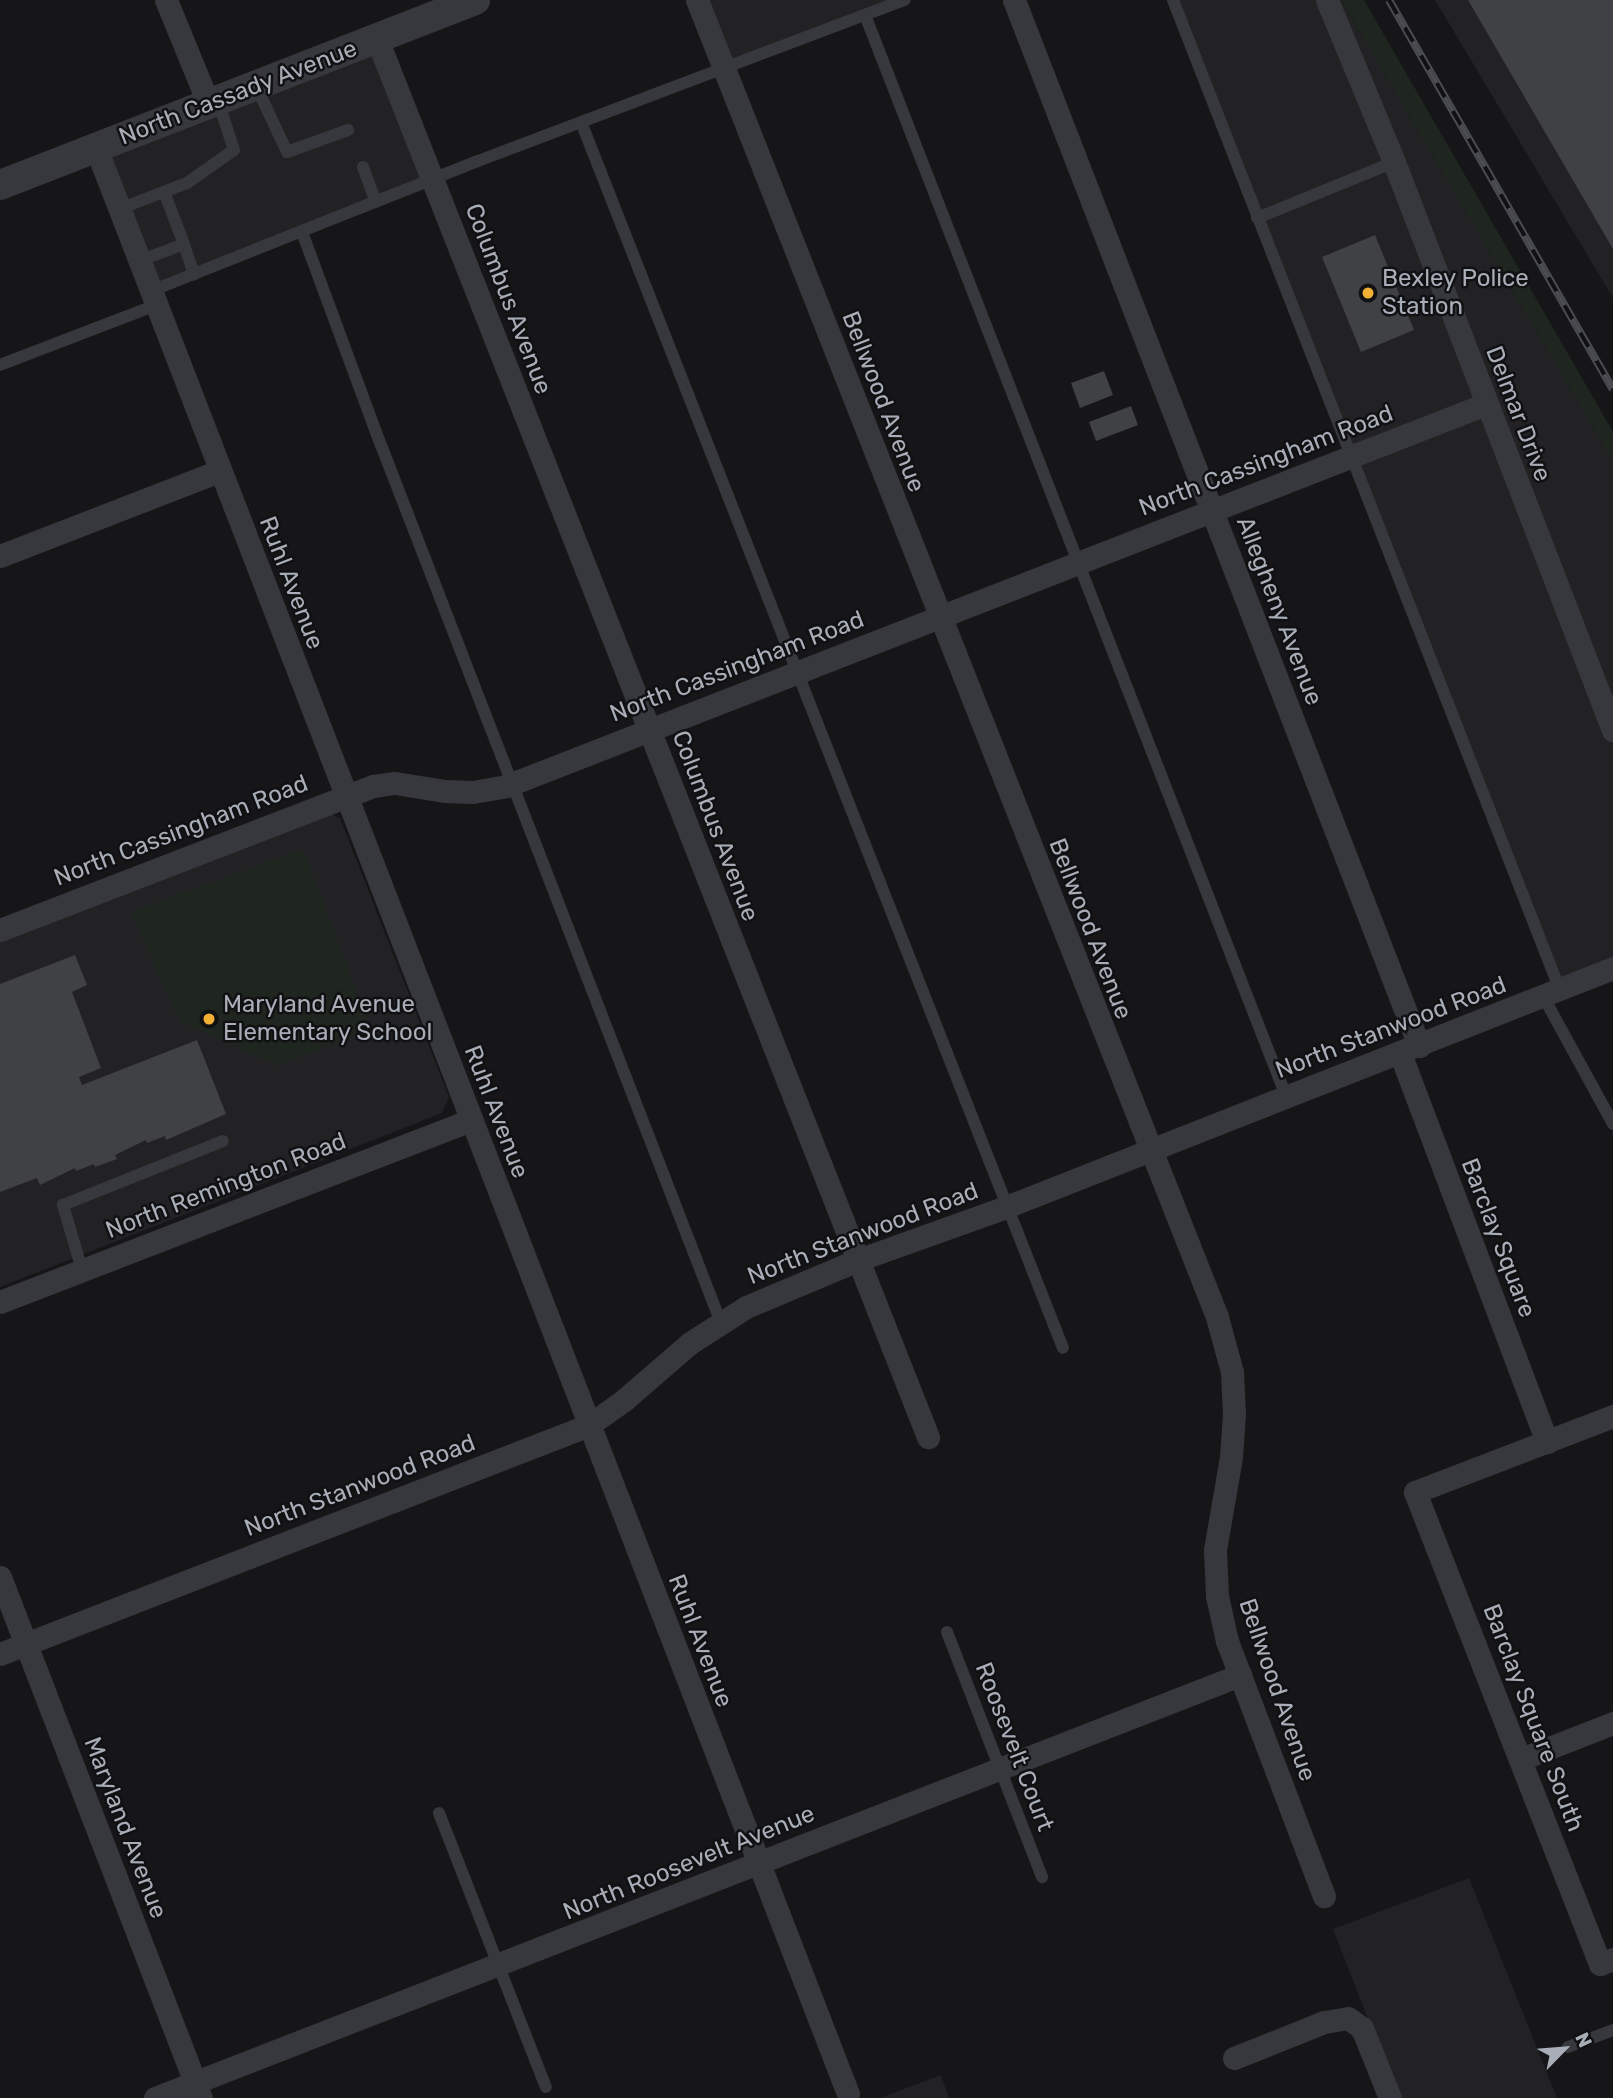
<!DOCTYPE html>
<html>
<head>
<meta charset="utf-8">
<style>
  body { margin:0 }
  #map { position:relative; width:1613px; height:2098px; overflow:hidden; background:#161618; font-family:Rubik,sans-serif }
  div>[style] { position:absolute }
  .built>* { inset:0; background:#222225 }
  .green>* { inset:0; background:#1e261f }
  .building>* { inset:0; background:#404145 }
  .service>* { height:12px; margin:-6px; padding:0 6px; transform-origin:6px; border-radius:6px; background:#37383d }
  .minor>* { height:23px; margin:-11.5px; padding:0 11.5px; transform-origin:11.5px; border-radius:11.5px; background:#37383d }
  .tertiary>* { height:30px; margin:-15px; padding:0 15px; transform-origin:15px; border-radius:15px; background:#37383d }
  .rail>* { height:8px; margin-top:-4px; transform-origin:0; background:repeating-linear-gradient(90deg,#111113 0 16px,#4a4c52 0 32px); box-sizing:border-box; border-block:2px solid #4a4c52 }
  .dots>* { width:19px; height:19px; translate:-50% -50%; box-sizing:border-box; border:4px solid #111113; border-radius:50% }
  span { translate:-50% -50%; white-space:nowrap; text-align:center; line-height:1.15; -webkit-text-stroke:5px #111113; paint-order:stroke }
  .street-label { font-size:24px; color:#a8adb8 }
  .poi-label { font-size:24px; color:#a8adb8 }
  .left { translate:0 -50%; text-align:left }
  .north { position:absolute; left:1529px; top:2014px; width:70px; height:70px; -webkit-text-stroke:5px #111113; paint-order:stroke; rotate:65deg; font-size:19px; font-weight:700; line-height:28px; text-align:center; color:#a8adb8 }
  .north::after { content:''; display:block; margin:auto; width:24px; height:32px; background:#a8adb8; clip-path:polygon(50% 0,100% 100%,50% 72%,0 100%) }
</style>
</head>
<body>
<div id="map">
  <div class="built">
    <i style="clip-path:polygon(698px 0,901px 0,724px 69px)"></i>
    <i style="clip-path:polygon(1173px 0,1341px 0,1613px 461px,1613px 971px,1557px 994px)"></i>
    <i style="clip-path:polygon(1435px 0,1613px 0,1613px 298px)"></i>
    <i style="clip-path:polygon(377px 36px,434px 186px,152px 294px,94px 145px)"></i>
    <i style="clip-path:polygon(326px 812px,340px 818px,449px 1097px,442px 1113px,0 1287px,0 940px)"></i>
    <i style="clip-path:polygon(1469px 1878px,1557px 2098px,1399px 2098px,1333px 1929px)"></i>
    <i style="clip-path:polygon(941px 2075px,949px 2098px,880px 2098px)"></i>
  </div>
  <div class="green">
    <i style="clip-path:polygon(1341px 0,1364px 0,1613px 432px,1613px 461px)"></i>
    <i style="clip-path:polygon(303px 849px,371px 1029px,278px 1066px,179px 1021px,131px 912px)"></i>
  </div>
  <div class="building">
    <i style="clip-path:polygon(1468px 0,1613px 0,1613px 249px)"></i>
    <i style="clip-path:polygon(1375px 235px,1414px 330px,1361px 352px,1322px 257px)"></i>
    <i style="clip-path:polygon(1104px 371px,1113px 395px,1080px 408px,1071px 383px)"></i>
    <i style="clip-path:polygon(1131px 406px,1138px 425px,1096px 441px,1089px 422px)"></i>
    <i style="clip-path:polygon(75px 955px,87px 985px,72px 992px,101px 1068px,79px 1077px,82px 1085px,197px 1040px,226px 1114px,166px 1140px,165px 1136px,147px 1143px,146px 1140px,115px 1155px,117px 1159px,95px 1167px,94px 1164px,76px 1171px,75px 1168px,40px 1185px,37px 1178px,0 1192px,0 984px)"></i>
  </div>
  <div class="service">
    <i style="left:1173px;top:0;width:1063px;rotate:68.65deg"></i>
    <i style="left:865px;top:15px;width:1160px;rotate:68.72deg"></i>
    <i style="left:256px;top:86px;width:73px;rotate:64.8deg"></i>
    <i style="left:287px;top:152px;width:65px;rotate:-19.8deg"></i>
    <i style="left:581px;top:122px;width:1317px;rotate:68.54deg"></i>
    <i style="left:363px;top:167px;width:37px;rotate:70deg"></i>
    <i style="left:119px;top:209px;width:73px;rotate:-20.9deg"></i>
    <i style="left:187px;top:183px;width:57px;rotate:-35.1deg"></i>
    <i style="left:234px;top:150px;width:52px;rotate:-108.1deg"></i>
    <i style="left:1257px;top:218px;width:148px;rotate:-22.2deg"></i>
    <i style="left:302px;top:232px;width:227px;rotate:69.7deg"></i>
    <i style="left:381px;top:445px;width:942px;rotate:68.83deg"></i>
    <i style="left:184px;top:244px;width:32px;rotate:72deg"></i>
    <i style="left:139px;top:261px;width:48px;rotate:-20.7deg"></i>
    <i style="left:184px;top:244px;width:56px;rotate:-111deg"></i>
    <i style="left:151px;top:291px;width:352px;rotate:-21.7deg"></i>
    <i style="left:478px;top:161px;width:456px;rotate:-20.7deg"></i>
    <i style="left:0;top:365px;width:167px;rotate:-21deg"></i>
    <i style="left:1543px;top:996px;width:146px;rotate:61.3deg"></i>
    <i style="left:82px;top:1270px;width:68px;rotate:-106.3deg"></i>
    <i style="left:63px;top:1205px;width:172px;rotate:-21.8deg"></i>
    <i style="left:947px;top:1632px;width:263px;rotate:68.8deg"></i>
    <i style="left:439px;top:1813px;width:294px;rotate:68.7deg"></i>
    <i style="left:1568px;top:2047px;width:48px;rotate:-20.7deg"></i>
  </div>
  <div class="minor">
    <i style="left:166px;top:0;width:113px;rotate:67.7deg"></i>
    <i style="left:697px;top:0;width:1416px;rotate:68.45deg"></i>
    <i style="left:1217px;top:1317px;width:57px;rotate:74.7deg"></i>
    <i style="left:1232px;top:1372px;width:42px;rotate:87.3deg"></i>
    <i style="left:1234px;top:1414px;width:43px;rotate:94deg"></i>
    <i style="left:1231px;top:1457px;width:94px;rotate:99.8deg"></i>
    <i style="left:1215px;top:1550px;width:46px;rotate:87.5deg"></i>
    <i style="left:1217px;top:1596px;width:46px;rotate:77.5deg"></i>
    <i style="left:1227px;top:1641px;width:273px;rotate:69.2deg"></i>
    <i style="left:1014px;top:0;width:1122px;rotate:68.83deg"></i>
    <i style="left:1327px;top:0;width:175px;rotate:67.5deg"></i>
    <i style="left:1394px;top:162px;width:609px;rotate:68.92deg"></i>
    <i style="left:377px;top:39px;width:1503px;rotate:68.49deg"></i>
    <i style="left:96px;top:148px;width:2086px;rotate:68.87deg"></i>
    <i style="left:0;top:556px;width:235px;rotate:-21.2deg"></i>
    <i style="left:0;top:930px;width:400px;rotate:-21.1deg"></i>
    <i style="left:373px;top:786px;width:22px;rotate:-8deg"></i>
    <i style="left:395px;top:783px;width:51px;rotate:9.1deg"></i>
    <i style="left:445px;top:791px;width:28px;rotate:2deg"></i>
    <i style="left:473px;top:792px;width:34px;rotate:-10deg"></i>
    <i style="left:506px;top:786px;width:1052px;rotate:-21.3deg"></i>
    <i style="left:1400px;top:1053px;width:416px;rotate:69.3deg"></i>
    <i style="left:0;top:1302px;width:505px;rotate:-21.13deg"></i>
    <i style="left:1613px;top:1416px;width:212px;rotate:159deg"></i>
    <i style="left:1415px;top:1492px;width:507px;rotate:68.6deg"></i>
    <i style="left:1600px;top:1964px;width:14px;rotate:-21deg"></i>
    <i style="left:0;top:1577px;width:558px;rotate:68.9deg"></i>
    <i style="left:0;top:1654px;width:632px;rotate:-21.25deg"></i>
    <i style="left:589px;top:1425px;width:43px;rotate:-35.5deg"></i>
    <i style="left:624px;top:1400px;width:87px;rotate:-40.8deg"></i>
    <i style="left:690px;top:1343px;width:67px;rotate:-32.7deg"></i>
    <i style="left:746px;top:1307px;width:121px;rotate:-22.8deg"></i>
    <i style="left:858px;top:1260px;width:157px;rotate:-19.7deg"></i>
    <i style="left:1006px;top:1207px;width:652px;rotate:-21.49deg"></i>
    <i style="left:1521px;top:1759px;width:99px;rotate:-21.4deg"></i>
    <i style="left:1234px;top:2058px;width:97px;rotate:-21.8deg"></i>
    <i style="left:1324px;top:2022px;width:24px;rotate:-9deg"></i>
    <i style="left:1348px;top:2018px;width:17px;rotate:36deg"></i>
    <i style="left:1362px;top:2028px;width:75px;rotate:68.2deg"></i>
    <i style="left:155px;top:2098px;width:1165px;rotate:-21.3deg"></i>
  </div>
  <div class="tertiary">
    <i style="left:0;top:185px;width:510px;rotate:-21.28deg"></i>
  </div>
  <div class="rail">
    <i style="left:1389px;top:0;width:449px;rotate:60.1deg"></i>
  </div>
  <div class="dots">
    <i style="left:1368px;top:293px;background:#f2b134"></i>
    <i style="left:209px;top:1019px;background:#f2b134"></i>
  </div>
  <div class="street-label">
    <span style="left:238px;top:93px;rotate:-21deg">North Cassady Avenue</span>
    <span style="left:508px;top:299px;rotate:69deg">Columbus Avenue</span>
    <span style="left:883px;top:402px;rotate:69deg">Bellwood Avenue</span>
    <span style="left:1518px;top:414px;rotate:69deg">Delmar Drive</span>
    <span style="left:1266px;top:461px;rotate:-21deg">North Cassingham Road</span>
    <span style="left:291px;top:583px;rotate:69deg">Ruhl Avenue</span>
    <span style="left:1279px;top:611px;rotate:69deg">Allegheny Avenue</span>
    <span style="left:737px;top:667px;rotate:-21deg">North Cassingham Road</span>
    <span style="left:715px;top:826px;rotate:69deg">Columbus Avenue</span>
    <span style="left:181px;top:831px;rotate:-21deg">North Cassingham Road</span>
    <span style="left:1090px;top:929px;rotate:69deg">Bellwood Avenue</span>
    <span style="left:1391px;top:1028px;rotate:-21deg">North Stanwood Road</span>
    <span style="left:496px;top:1112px;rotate:69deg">Ruhl Avenue</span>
    <span style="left:226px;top:1186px;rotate:-21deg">North Remington Road</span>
    <span style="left:863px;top:1234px;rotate:-21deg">North Stanwood Road</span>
    <span style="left:1498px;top:1238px;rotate:69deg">Barclay Square</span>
    <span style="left:360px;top:1486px;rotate:-21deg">North Stanwood Road</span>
    <span style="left:700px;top:1641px;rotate:69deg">Ruhl Avenue</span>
    <span style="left:1277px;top:1690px;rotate:71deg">Bellwood Avenue</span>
    <span style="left:1533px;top:1718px;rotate:69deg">Barclay Square South</span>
    <span style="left:1014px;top:1747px;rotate:69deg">Roosevelt Court</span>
    <span style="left:125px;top:1828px;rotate:69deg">Maryland Avenue</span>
    <span style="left:689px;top:1863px;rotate:-22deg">North Roosevelt Avenue</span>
  </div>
  <div class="poi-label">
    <span class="left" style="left:1382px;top:293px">Bexley Police<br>Station</span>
    <span class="left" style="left:223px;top:1019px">Maryland Avenue<br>Elementary School</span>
  </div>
  <div class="north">N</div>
</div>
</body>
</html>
